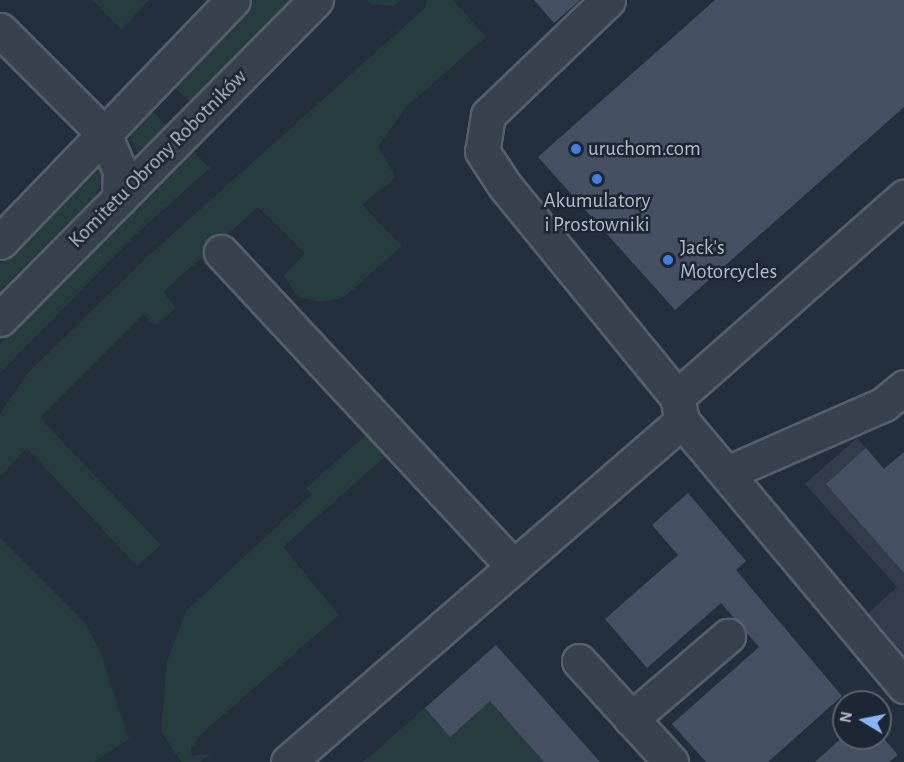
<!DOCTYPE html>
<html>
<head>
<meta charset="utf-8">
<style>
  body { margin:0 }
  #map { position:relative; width:904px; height:762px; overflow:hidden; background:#242f3e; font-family:"Alegreya Sans",sans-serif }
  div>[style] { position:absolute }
  .airport>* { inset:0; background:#323c4b }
  .green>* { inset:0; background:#263c3f }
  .building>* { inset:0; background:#455162 }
  .roads { filter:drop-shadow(2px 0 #565f6c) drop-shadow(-2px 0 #565f6c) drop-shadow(0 2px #565f6c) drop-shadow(0 -2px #565f6c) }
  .minor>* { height:33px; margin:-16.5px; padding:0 16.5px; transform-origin:16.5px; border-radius:16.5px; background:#38414e }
  .dots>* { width:16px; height:16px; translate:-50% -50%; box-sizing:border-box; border:3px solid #1d2633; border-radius:50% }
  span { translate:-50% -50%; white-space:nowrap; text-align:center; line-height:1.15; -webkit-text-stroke:5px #1d2633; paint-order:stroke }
  .poi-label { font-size:21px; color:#b4bcc9 }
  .left { translate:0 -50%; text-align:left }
  .street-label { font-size:21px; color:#b4bcc9 }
  .north { position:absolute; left:832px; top:690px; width:60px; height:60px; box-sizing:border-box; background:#1d2633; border:2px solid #59626f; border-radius:50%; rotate:280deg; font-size:16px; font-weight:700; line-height:24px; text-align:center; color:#b4bcc9 }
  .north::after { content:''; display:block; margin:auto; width:21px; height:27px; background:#8ab4f8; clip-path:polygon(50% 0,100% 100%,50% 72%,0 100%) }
</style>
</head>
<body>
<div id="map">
  <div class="airport">
    <i style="clip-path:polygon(857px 438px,904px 492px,904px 664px,864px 617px,897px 587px,805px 484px)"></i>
  </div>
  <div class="green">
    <i style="clip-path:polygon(93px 0,149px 0,121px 30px)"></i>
    <i style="clip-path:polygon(254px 0,290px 0,190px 102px,172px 85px)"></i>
    <i style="clip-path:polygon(367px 0,400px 0,394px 6px,370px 4px)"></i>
    <i style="clip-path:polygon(427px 0,453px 0,486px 37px,406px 107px,378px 147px,396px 177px,362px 205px,402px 246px,344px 297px,323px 302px,298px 297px,284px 276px,305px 253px,258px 207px,163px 292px,176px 308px,156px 325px,143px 315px,40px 418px,161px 545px,137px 566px,27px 448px,0 476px,0 414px,27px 374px,147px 257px,425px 8px)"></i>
    <i style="clip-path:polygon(149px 108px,166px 125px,137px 153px,128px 131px)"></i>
    <i style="clip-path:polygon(192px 151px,210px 168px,136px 234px,0 373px,0 344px)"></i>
    <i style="clip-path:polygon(100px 161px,107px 170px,95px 196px,0 292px,0 264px)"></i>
    <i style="clip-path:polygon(369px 432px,388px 454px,283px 547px,339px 615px,202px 733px,191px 748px,192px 756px,210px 754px,201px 762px,181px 762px,161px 731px,167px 662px,186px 611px,312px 494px,306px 488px)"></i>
    <i style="clip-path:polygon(0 538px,84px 622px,100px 651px,129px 739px,94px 762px,0 762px)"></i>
    <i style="clip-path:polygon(490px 701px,544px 762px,363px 762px,425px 708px,450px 736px)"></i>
  </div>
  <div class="building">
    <i style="clip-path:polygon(534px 0,580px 0,554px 23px)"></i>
    <i style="clip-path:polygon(715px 0,904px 0,904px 107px,675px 310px,538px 157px)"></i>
    <i style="clip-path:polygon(866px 448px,884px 469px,904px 452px,904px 573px,826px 484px)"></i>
    <i style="clip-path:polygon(688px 493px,746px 561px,736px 570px,842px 696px,768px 762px,706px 762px,672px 724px,759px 647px,721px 603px,647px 668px,605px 619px,678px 555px,652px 525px)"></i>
    <i style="clip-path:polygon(496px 645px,600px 762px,544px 762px,490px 701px,450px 737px,425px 708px)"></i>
    <i style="clip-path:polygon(880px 734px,898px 755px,889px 762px,815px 762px,844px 736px,880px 738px)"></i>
  </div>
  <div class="roads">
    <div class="minor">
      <i style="left:608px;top:0;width:166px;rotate:136.2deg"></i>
      <i style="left:488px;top:115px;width:36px;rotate:99deg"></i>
      <i style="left:482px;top:151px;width:42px;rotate:56.7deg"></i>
      <i style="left:505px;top:186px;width:272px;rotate:50.8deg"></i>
      <i style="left:677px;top:397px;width:25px;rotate:78deg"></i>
      <i style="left:682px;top:421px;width:346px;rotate:50deg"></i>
      <i style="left:0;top:30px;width:147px;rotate:45deg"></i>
      <i style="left:104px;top:134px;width:40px;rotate:66.6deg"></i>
      <i style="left:120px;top:171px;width:28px;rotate:92deg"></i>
      <i style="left:0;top:242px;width:336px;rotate:-46.1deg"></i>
      <i style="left:221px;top:252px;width:430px;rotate:47.1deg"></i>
      <i style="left:0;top:319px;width:449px;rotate:-45.3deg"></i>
      <i style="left:677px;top:397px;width:303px;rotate:-41.4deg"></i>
      <i style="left:727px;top:473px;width:171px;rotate:-23.7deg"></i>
      <i style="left:884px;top:404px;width:26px;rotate:-40deg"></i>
      <i style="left:579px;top:661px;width:137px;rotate:47.7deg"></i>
      <i style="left:631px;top:719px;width:128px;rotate:-40.6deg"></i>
      <i style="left:288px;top:762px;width:521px;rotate:-40.88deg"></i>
    </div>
  </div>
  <div class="dots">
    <i style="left:576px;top:149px;background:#3f7fe0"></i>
    <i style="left:597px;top:179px;background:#3f7fe0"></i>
    <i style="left:668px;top:260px;background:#3f7fe0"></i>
  </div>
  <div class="poi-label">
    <span class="left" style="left:588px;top:149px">uruchom.com</span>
    <span style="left:597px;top:213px">Akumulatory<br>i Prostowniki</span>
    <span class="left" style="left:680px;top:260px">Jack's<br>Motorcycles</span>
  </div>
  <div class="street-label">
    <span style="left:158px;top:159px;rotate:-45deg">Komitetu Obrony Robotników</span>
  </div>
  <div class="north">N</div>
</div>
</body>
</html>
